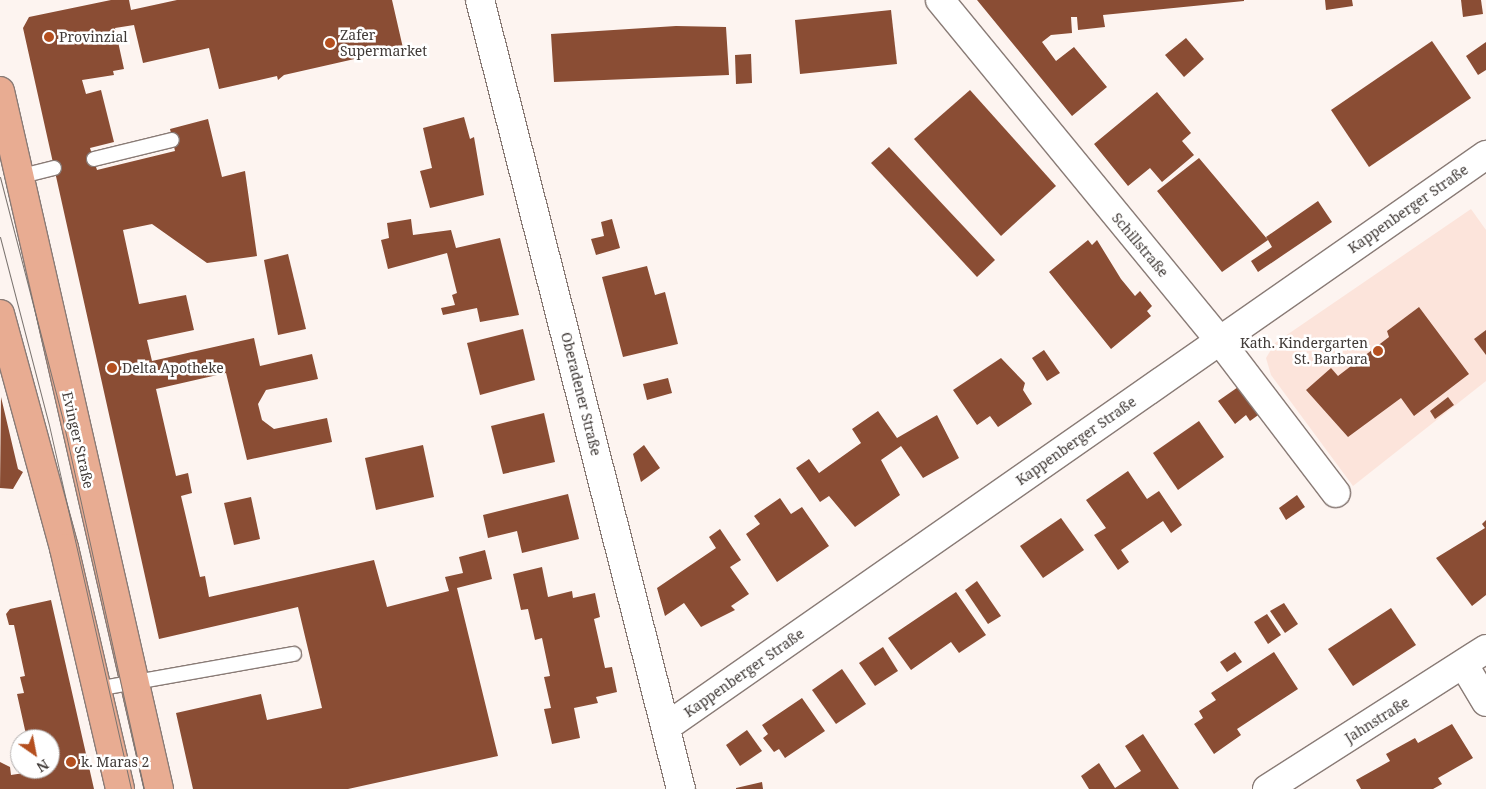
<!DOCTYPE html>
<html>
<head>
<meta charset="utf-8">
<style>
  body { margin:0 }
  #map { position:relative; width:1486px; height:789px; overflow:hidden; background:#fdf4f0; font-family:"Noto Serif",serif }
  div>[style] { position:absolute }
  .built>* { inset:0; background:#fce4db }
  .building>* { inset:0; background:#8a4d34 }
  .roads { filter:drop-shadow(1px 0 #897b76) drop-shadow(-1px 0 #897b76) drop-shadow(0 1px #897b76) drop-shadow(0 -1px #897b76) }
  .service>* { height:14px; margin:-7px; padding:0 7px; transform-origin:7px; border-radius:7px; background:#fff }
  .minor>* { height:28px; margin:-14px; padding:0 14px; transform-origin:14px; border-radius:14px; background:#fff }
  .primary>* { height:28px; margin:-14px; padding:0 14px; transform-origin:14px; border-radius:14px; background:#e8ac92 }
  .tram>* { height:1px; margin:-0.5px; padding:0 0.5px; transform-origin:0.5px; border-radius:0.5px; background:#7b7470 }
  .dots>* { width:14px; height:14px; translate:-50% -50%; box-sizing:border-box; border:2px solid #fff; border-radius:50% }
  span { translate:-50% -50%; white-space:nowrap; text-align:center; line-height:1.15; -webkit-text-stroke:5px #fff; paint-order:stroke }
  .poi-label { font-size:14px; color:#403a37 }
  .left { translate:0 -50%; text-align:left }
  .right { translate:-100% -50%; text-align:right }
  .street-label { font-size:14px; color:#403a37 }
  .north { position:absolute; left:10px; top:729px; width:50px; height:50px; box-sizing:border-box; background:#fff; border:1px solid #b3b0af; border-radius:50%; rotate:147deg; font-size:14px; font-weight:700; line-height:20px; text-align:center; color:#403a37 }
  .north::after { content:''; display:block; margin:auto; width:18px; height:22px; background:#b44f1f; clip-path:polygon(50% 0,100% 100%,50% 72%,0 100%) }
</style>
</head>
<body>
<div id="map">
  <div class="built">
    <i style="clip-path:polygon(1471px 209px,1486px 230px,1486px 381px,1353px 486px,1271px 375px,1266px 358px,1275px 343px)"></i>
  </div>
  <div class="building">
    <i style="clip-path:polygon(111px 0,129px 0,131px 10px,177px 0,392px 0,403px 48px,284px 75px,278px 80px,277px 76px,219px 89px,209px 48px,143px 63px,134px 25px,115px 28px,124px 69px,113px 71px,114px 75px,82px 80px,86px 94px,101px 90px,114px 142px,90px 148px,97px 170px,175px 151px,170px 129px,208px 119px,222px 177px,245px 171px,257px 256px,207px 263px,152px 224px,123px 230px,139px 304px,186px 295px,194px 330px,147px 340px,152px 361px,254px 338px,260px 366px,312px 354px,318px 379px,266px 390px,258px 404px,262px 420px,274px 429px,327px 418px,332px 442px,247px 460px,226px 373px,156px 389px,176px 476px,188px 473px,192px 493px,181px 496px,200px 577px,205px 576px,209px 597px,374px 560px,387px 607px,449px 591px,445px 577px,463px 573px,459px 557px,485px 550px,492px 579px,457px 588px,498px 756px,348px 789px,193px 789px,176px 713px,261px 694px,267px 720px,322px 708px,298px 607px,159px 639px,23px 28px,29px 17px)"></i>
    <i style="clip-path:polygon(977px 0,1244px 0,1244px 1px,1103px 15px,1105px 27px,1078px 30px,1077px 17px,1071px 17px,1072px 33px,1051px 35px,1042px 42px,1056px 61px,1074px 47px,1107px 87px,1072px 116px)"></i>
    <i style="clip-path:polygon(1325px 0,1352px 0,1353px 6px,1326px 10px)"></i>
    <i style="clip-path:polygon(1461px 0,1481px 0,1483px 14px,1463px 17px)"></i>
    <i style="clip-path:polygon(891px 10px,897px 64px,800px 74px,795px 20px)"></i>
    <i style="clip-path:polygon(676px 26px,726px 27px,729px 75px,554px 82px,551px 34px)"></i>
    <i style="clip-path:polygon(1186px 38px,1204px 59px,1184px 77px,1165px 55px)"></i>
    <i style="clip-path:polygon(1432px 41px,1471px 98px,1369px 167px,1331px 110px)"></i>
    <i style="clip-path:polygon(1486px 42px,1486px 70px,1478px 75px,1466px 56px)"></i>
    <i style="clip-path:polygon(751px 54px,752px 83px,736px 84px,735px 55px)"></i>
    <i style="clip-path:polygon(970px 90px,1056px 186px,1001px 236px,914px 139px)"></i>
    <i style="clip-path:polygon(1157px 92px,1191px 133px,1182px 141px,1194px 155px,1162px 182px,1150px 168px,1128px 186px,1094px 144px)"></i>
    <i style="clip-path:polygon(464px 117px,470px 139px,474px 137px,484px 195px,430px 208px,420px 171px,432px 168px,423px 128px)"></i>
    <i style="clip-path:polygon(889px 147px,995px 260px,977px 277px,871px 163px)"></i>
    <i style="clip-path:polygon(1199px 158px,1268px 240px,1266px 237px,1318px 201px,1332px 222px,1258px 272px,1251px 261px,1272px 247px,1268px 240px,1222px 272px,1157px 191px)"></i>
    <i style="clip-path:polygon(411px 219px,413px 235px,451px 230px,456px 248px,500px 238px,519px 315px,480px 322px,477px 308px,443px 315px,441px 308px,455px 305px,452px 295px,457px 293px,447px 253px,388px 269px,381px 240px,389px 238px,387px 223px)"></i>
    <i style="clip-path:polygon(612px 219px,620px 248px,596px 255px,591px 239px,604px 236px,601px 222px)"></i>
    <i style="clip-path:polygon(1088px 240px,1092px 245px,1097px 240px,1121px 279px,1135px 296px,1140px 291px,1152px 306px,1147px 311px,1151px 316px,1111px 349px,1049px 272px)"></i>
    <i style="clip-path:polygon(288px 254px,306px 329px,278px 335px,264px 260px)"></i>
    <i style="clip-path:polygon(647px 266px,655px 295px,665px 292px,678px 344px,623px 357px,602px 277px)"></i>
    <i style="clip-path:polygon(1419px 307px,1469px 374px,1414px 416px,1401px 398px,1348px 437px,1306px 390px,1331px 368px,1338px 376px,1389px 337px,1387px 331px)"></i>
    <i style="clip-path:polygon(523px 329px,535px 380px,480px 395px,467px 343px)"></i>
    <i style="clip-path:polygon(1486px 330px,1486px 355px,1474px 339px)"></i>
    <i style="clip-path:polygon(1044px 350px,1060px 373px,1047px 381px,1032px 358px)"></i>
    <i style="clip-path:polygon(1001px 358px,1025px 383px,1023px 390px,1032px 404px,998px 427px,990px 416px,977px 425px,953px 390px)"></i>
    <i style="clip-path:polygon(668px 378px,672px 393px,647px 400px,643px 384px)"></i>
    <i style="clip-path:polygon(1241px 385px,1261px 413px,1250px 421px,1246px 415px,1235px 424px,1218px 401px)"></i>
    <i style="clip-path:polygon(1px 397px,18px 469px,23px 472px,13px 489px,0 488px)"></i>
    <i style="clip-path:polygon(1448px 397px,1454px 405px,1435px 419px,1430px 411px)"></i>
    <i style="clip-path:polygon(878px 411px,897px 438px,937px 415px,959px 458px,923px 478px,901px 446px,881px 460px,900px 495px,855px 527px,829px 496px,820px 502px,796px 468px,809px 459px,819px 473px,861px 443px,852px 429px)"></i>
    <i style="clip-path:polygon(544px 413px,555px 462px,503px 474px,491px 426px)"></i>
    <i style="clip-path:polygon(1199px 421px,1224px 457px,1178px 490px,1153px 453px)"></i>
    <i style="clip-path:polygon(423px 445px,434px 497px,376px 510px,365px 458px)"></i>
    <i style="clip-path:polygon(644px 445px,660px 468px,641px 482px,633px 454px)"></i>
    <i style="clip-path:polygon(1128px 471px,1147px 499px,1159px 491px,1182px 525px,1171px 533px,1163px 521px,1121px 550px,1129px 562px,1118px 570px,1094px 535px,1106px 528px,1086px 500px)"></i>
    <i style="clip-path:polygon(568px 494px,579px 539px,522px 553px,517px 531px,488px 538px,483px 515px)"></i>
    <i style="clip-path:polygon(1297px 495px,1305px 507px,1286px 520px,1279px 508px)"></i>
    <i style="clip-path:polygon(251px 497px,260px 539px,234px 545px,224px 503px)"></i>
    <i style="clip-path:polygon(780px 498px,791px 514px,802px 507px,829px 546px,777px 582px,746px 534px,760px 524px,754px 516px)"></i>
    <i style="clip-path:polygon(1061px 518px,1084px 550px,1043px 578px,1020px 546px)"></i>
    <i style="clip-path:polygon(1486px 520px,1486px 595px,1472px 606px,1436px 558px,1485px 528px,1482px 524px)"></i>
    <i style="clip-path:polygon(720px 529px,741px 560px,730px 567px,749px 594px,731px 606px,735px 610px,701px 627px,684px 603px,665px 616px,657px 588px,716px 548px,709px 537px)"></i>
    <i style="clip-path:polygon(542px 567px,548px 597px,572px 591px,573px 598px,595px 593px,600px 617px,594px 619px,605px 668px,612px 667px,617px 692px,596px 697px,598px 703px,574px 708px,580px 738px,552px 744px,544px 709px,551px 708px,544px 677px,550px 676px,542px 638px,535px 640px,528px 609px,521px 610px,513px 574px)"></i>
    <i style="clip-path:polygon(977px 581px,1001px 616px,988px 624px,965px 590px)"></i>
    <i style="clip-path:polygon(956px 592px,986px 635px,959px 653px,951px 642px,911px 670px,888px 638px)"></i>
    <i style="clip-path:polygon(51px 600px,94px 789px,0 789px,0 762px,10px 767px,11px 775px,50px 769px,50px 739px,27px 739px,17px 694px,24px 693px,20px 677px,25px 676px,14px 625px,9px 625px,6px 614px,10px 609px)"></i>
    <i style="clip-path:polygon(1284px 603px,1298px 624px,1285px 633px,1270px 611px)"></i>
    <i style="clip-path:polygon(1391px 608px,1416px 645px,1353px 686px,1328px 649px)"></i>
    <i style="clip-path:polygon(1267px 614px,1281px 635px,1268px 644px,1254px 622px)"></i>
    <i style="clip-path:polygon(883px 647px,898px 671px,875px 686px,859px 663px)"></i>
    <i style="clip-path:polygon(1235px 652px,1242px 662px,1227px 672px,1220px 662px)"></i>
    <i style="clip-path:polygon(1274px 652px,1298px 689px,1237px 729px,1241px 735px,1214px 754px,1194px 724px,1203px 718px,1199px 711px,1216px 700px,1211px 693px)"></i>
    <i style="clip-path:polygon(842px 669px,866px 704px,836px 724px,812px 690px)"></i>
    <i style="clip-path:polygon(802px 698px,825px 731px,785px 758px,779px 749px,774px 752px,763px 738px,768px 734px,762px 725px)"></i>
    <i style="clip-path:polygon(1452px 724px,1473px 758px,1438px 778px,1442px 784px,1433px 789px,1361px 789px,1356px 780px,1390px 761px,1386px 754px,1415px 738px,1418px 743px)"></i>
    <i style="clip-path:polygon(747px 730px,762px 751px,740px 766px,726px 745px)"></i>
    <i style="clip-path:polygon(1143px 734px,1179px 789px,1089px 789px,1081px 776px,1099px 763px,1115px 788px,1141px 771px,1125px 746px)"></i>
    <i style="clip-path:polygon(762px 782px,763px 789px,736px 789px,736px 788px)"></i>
  </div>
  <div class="roads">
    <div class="service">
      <i style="left:94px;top:159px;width:80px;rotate:-13.7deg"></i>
      <i style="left:18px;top:177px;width:37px;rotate:-14deg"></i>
      <i style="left:97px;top:689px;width:200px;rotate:-10.1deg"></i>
    </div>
    <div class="minor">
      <i style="left:480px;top:0;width:814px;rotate:75.71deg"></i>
      <i style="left:940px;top:0;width:441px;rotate:50.6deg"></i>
      <i style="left:1220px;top:341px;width:191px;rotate:52.7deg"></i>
      <i style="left:1464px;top:665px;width:43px;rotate:59.3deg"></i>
      <i style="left:666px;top:727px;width:1000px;rotate:-34.9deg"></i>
      <i style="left:1267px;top:789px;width:260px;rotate:-32.6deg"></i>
    </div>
    <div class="primary">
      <i style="left:0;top:91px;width:716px;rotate:77.17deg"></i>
      <i style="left:0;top:314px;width:243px;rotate:74.7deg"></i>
      <i style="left:64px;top:548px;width:247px;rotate:76.9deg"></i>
    </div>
  </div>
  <div class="tram">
    <i style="left:0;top:177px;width:252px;rotate:75.5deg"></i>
    <i style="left:63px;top:421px;width:377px;rotate:77.6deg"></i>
    <i style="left:0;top:237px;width:194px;rotate:75.4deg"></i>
    <i style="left:49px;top:425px;width:373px;rotate:77.3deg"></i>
  </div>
  <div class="dots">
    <i style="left:49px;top:37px;background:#b44f1f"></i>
    <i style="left:330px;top:43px;background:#b44f1f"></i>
    <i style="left:1378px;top:351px;background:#b44f1f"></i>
    <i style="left:112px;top:368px;background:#b44f1f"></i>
    <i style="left:71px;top:762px;background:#b44f1f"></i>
  </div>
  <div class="poi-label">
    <span class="left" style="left:340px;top:43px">Zafer<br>Supermarket</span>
    <span class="left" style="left:59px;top:37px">Provinzial</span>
    <span class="right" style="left:1368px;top:351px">Kath. Kindergarten<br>St. Barbara</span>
    <span class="left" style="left:122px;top:368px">Delta Apotheke</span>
    <span class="left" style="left:81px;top:762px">k. Maras 2</span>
  </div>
  <div class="street-label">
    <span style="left:1408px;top:209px;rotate:-35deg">Kappenberger Straße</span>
    <span style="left:1140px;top:245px;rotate:50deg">Schillstraße</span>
    <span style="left:581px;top:394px;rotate:76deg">Oberadener Straße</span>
    <span style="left:78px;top:440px;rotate:77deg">Evinger Straße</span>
    <span style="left:1076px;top:441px;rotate:-35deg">Kappenberger Straße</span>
    <span style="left:744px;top:673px;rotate:-35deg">Kappenberger Straße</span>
    <span style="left:1377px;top:720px;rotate:-32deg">Jahnstraße</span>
  </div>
  <div class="north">N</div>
</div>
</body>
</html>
